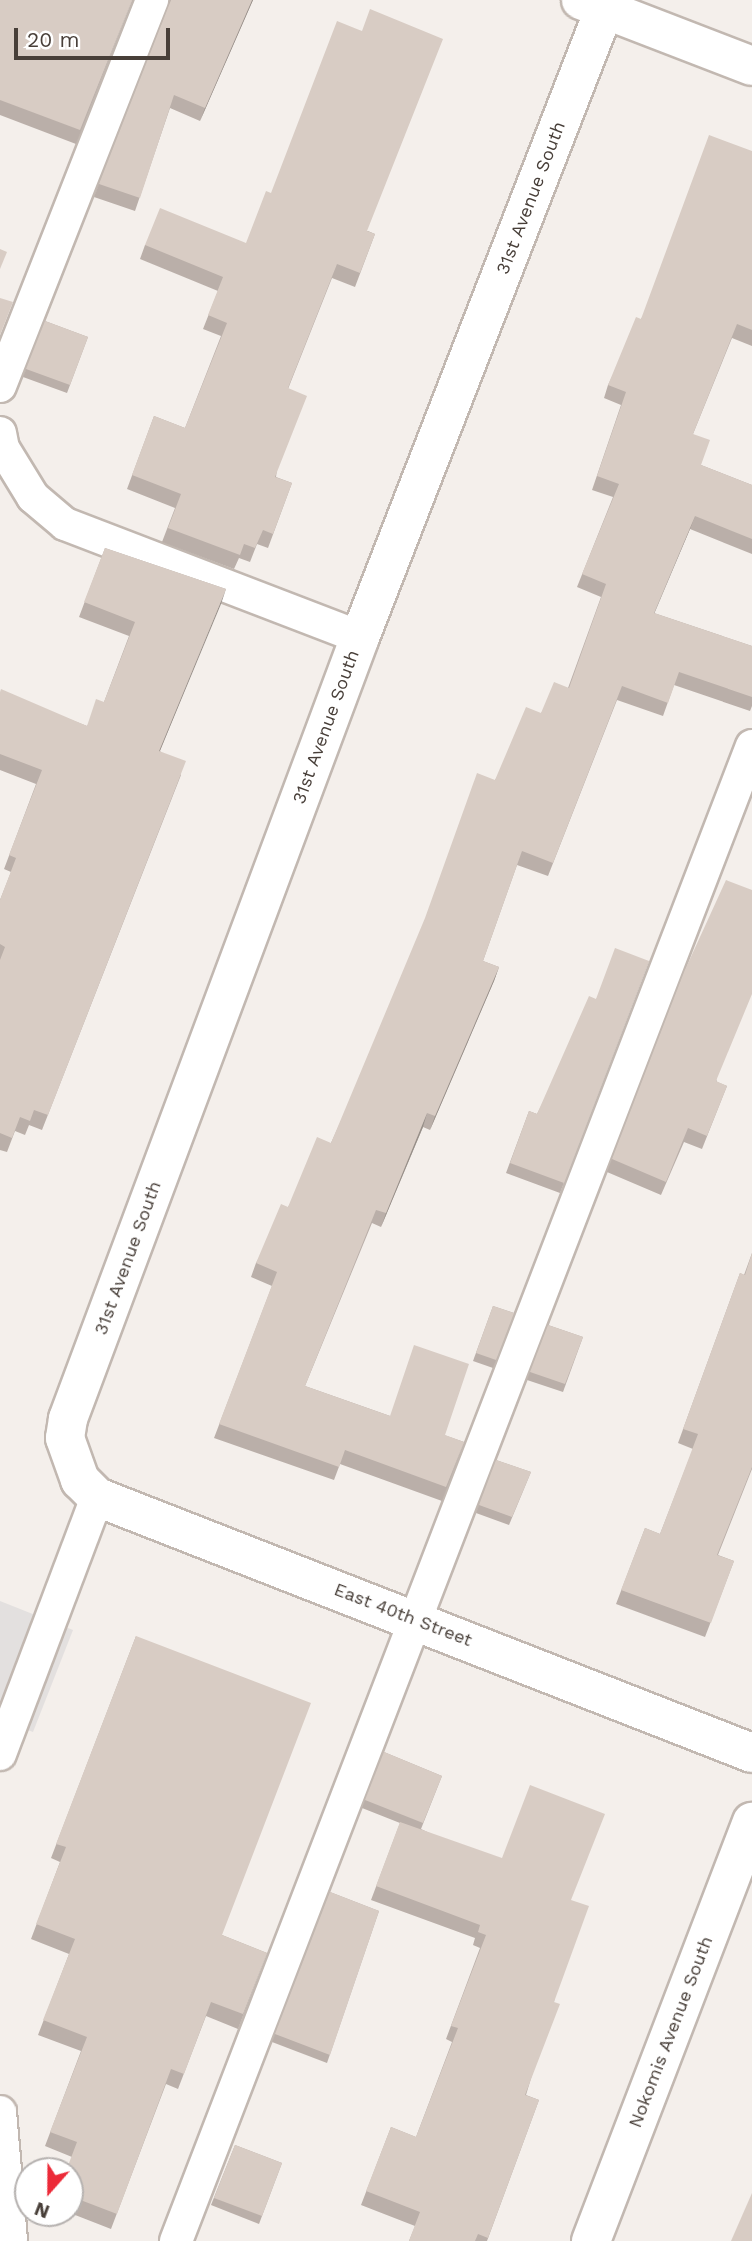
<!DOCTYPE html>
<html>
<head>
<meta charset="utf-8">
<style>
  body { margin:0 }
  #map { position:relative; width:752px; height:2241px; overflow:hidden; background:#f4efeb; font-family:"Work Sans",sans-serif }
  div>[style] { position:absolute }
  .parking>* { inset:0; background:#e3e0df }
  .roads { filter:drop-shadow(2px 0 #c2b8b1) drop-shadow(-2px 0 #c2b8b1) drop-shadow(0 2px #c2b8b1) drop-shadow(0 -2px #c2b8b1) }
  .service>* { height:32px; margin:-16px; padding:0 16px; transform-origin:16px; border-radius:16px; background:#fff }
  .minor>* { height:38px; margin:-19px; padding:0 19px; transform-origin:19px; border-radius:19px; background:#fff }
  .wall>* { inset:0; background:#baafa9 }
  .shaded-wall>* { inset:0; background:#978f89 }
  .building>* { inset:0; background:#d8ccc4 }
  span { translate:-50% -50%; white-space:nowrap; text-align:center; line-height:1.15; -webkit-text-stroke:5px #fff; paint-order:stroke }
  .street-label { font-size:18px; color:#483f39 }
  .north { position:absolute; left:14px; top:2157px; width:70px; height:70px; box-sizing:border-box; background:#fff; border:2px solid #b6b2b0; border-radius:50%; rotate:201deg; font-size:19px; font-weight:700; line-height:28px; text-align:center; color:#483f39 }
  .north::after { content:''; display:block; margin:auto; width:24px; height:32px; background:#ec2a38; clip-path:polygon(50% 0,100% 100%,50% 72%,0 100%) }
  .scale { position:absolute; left:14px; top:28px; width:156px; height:32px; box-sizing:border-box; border:4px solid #483f39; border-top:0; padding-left:9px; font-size:21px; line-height:24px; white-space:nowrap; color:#483f39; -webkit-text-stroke:5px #fff; paint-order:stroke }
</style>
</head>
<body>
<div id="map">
  <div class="parking">
    <i style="clip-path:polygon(0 1601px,73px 1630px,33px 1732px,0 1719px)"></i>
  </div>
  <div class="roads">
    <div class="service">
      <i style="left:0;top:386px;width:415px;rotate:-68.5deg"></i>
      <i style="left:0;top:433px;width:15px;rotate:79deg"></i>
      <i style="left:3px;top:448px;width:57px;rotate:58.5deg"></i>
      <i style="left:33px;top:497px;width:42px;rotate:40.2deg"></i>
      <i style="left:65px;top:524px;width:316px;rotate:21deg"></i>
      <i style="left:0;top:1754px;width:275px;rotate:-69.3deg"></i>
      <i style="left:0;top:2112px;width:129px;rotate:85.1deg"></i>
      <i style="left:176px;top:2241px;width:1602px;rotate:-68.93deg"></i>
    </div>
    <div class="minor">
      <i style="left:581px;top:0;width:183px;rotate:21.1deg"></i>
      <i style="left:608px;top:0;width:684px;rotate:111.27deg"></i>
      <i style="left:360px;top:637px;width:835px;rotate:110.48deg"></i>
      <i style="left:68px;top:1419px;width:19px;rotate:99deg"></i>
      <i style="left:65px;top:1438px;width:45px;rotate:70.3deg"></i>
      <i style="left:80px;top:1480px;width:24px;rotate:45deg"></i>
      <i style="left:97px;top:1497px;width:703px;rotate:21.35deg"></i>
      <i style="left:591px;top:2241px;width:449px;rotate:-69deg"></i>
    </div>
  </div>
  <div class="wall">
    <i style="clip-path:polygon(0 0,132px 0,76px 144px,0 115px)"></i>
    <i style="clip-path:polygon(170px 0,253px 0,200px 121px,170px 108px,135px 211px,94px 197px,169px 5px)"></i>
    <i style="clip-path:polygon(752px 151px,752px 346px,732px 338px,693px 434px,701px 465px,752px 485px,752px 554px,690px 529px,654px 613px,752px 646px,752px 706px,750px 711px,674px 685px,663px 716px,617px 700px,548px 876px,517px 865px,483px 961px,499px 967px,494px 981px,430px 1130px,423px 1127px,381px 1227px,372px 1223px,305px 1386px,464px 1442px,442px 1501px,340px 1464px,334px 1480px,214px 1438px,272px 1286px,251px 1277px,256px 1263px,288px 1207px,331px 1143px,495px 780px,541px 713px,568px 688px,601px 597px,577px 587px,613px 497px,592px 490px,621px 405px,604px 398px,608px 385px,641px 319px)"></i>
    <i style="clip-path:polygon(368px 231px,375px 234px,355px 287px,332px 278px,288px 389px,276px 477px,292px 483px,268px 548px,257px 544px,250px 562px,239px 558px,234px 569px,162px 542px,175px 508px,127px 489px,154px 416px,185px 428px,221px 336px,203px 329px,218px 291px,140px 259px,145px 245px,246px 243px)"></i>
    <i style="clip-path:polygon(45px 321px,88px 337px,67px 393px,23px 377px)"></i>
    <i style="clip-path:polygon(105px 548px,226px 589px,160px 751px,181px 775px,42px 1130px,29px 1125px,25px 1135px,15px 1131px,7px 1152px,0 1150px,0 900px,11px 872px,4px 869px,36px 784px,0 770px,0 692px,87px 726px,104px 702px,129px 636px,79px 617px)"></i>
    <i style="clip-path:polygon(649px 961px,560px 1193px,506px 1173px,529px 1111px,537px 1114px,596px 999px)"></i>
    <i style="clip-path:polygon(684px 972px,717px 1082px,727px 1086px,702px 1149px,684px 1142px,661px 1195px,607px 1172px)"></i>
    <i style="clip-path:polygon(752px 1253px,752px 1469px,718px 1555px,734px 1561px,705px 1637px,616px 1604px,645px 1528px,660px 1534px,693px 1449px,678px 1443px,740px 1273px,744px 1275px)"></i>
    <i style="clip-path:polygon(493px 1306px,514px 1313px,493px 1368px,473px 1361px)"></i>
    <i style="clip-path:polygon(548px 1325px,583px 1337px,563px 1392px,527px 1380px)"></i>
    <i style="clip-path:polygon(496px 1460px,531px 1472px,509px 1525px,476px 1513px)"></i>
    <i style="clip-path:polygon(136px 1636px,222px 1935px,267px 1953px,238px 2029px,206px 2016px,178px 2089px,166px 2084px,111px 2229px,70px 2213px,70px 2171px,72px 2157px,45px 2146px,81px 2051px,38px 2035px,69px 1954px,31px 1939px,60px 1862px,51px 1858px)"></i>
    <i style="clip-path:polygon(384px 1752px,442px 1776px,421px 1829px,571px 1900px,554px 2002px,526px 2095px,539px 2100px,487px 2241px,409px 2241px,415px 2226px,361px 2205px,391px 2127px,416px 2137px,452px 2042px,446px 2039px,480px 1948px,473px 1945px,475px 1938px,371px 1900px,400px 1823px,362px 1808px)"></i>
    <i style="clip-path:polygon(330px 1892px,379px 1911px,327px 2063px,272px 2042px)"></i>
    <i style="clip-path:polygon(235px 2145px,282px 2163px,259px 2224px,211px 2205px)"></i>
  </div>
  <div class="shaded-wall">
    <i style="clip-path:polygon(252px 0,253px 0,200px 121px,205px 108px)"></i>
    <i style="clip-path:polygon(695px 516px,690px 529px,649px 626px,654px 613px)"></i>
    <i style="clip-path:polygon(226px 589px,221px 604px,154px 765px,159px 751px)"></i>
    <i style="clip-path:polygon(499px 967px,494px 981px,430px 1130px,435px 1116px)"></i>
    <i style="clip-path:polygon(427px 1113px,423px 1127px,381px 1227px,386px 1213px)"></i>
  </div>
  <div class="building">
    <i style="clip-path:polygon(0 0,132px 0,80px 130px,0 100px)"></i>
    <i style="clip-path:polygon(171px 0,252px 0,205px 108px,174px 95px,140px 198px,99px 184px)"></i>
    <i style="clip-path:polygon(370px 9px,443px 39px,367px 231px,375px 234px,360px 273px,337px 264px,288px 388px,307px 396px,275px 477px,292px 483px,273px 534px,263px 530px,255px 548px,244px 544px,240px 555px,168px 528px,181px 494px,132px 475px,154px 416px,185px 428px,227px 323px,208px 315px,223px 277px,145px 245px,160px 208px,246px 243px,266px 191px,271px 193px,337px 21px,362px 31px)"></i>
    <i style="clip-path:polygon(709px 135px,752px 151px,752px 330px,737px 324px,693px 434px,710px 440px,701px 465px,752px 485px,752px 539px,695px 516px,654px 613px,752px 646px,752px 697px,679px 672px,668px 703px,622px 686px,553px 863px,522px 851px,483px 961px,499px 967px,435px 1116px,427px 1113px,386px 1213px,376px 1210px,305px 1386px,390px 1416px,414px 1345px,469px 1364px,445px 1435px,464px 1442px,446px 1487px,345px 1450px,339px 1467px,219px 1424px,277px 1272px,256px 1263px,281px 1204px,288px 1207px,317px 1137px,331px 1143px,425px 918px,477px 773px,495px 780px,526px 707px,541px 713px,554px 682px,569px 688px,606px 584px,582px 574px,619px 484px,597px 476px,626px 392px,608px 385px,636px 317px,641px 319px)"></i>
    <i style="clip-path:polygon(0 249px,7px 252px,0 269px)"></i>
    <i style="clip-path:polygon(0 298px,13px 302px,0 335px)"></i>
    <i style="clip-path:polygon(45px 321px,88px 337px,70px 385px,26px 369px)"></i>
    <i style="clip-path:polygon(105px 548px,226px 589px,159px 751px,186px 761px,48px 1115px,34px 1110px,30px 1121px,20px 1117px,12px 1138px,0 1133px,0 960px,5px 947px,0 944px,0 900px,16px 858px,9px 855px,42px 770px,0 754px,0 692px,1px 689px,87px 726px,96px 699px,104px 702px,135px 622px,84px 602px)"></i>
    <i style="clip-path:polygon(726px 880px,752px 890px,752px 994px,716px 1081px,727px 1086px,707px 1136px,688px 1128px,666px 1182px,612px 1159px,684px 972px)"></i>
    <i style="clip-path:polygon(615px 948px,649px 961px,564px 1183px,510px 1163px,529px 1111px,537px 1114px,589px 996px,596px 999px)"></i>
    <i style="clip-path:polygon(752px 1253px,752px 1467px,717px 1555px,734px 1561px,711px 1623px,621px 1590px,645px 1528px,660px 1534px,698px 1434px,683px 1429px,740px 1273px,745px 1275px)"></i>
    <i style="clip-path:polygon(493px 1306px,514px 1313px,496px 1360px,476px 1353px)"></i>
    <i style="clip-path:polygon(548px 1325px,583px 1337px,565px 1384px,530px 1372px)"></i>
    <i style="clip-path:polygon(496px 1460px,531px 1472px,512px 1517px,479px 1505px)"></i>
    <i style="clip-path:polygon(136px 1636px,311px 1703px,222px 1935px,267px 1953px,243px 2014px,211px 2002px,184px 2074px,171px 2069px,117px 2214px,70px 2196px,70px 2171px,66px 2171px,77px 2142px,50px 2132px,87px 2037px,43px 2020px,75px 1939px,36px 1924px,66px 1847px,56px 1844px)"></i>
    <i style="clip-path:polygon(384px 1752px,442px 1776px,423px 1823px,365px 1800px)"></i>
    <i style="clip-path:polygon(530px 1785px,605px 1814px,571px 1900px,589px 1906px,554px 2002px,560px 2004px,525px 2095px,539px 2100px,488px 2238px,478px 2234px,475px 2241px,409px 2241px,420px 2212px,366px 2191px,391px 2127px,416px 2137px,458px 2028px,451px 2026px,486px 1935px,478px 1932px,480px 1925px,376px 1886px,400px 1822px,502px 1858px)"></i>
    <i style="clip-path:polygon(330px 1892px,379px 1911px,330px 2055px,275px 2034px)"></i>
    <i style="clip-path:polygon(235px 2145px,282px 2163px,262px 2216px,214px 2198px)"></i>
    <i style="clip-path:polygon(752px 2193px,752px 2241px,731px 2241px)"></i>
  </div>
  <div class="street-label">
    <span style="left:531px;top:198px;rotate:-69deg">31st Avenue South</span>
    <span style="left:326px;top:727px;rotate:-70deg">31st Avenue South</span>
    <span style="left:128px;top:1258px;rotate:-70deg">31st Avenue South</span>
    <span style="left:403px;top:1615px;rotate:21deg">East 40th Street</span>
    <span style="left:671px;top:2032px;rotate:-69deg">Nokomis Avenue South</span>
  </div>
  <div class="north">N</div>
  <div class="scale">20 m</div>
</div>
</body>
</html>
